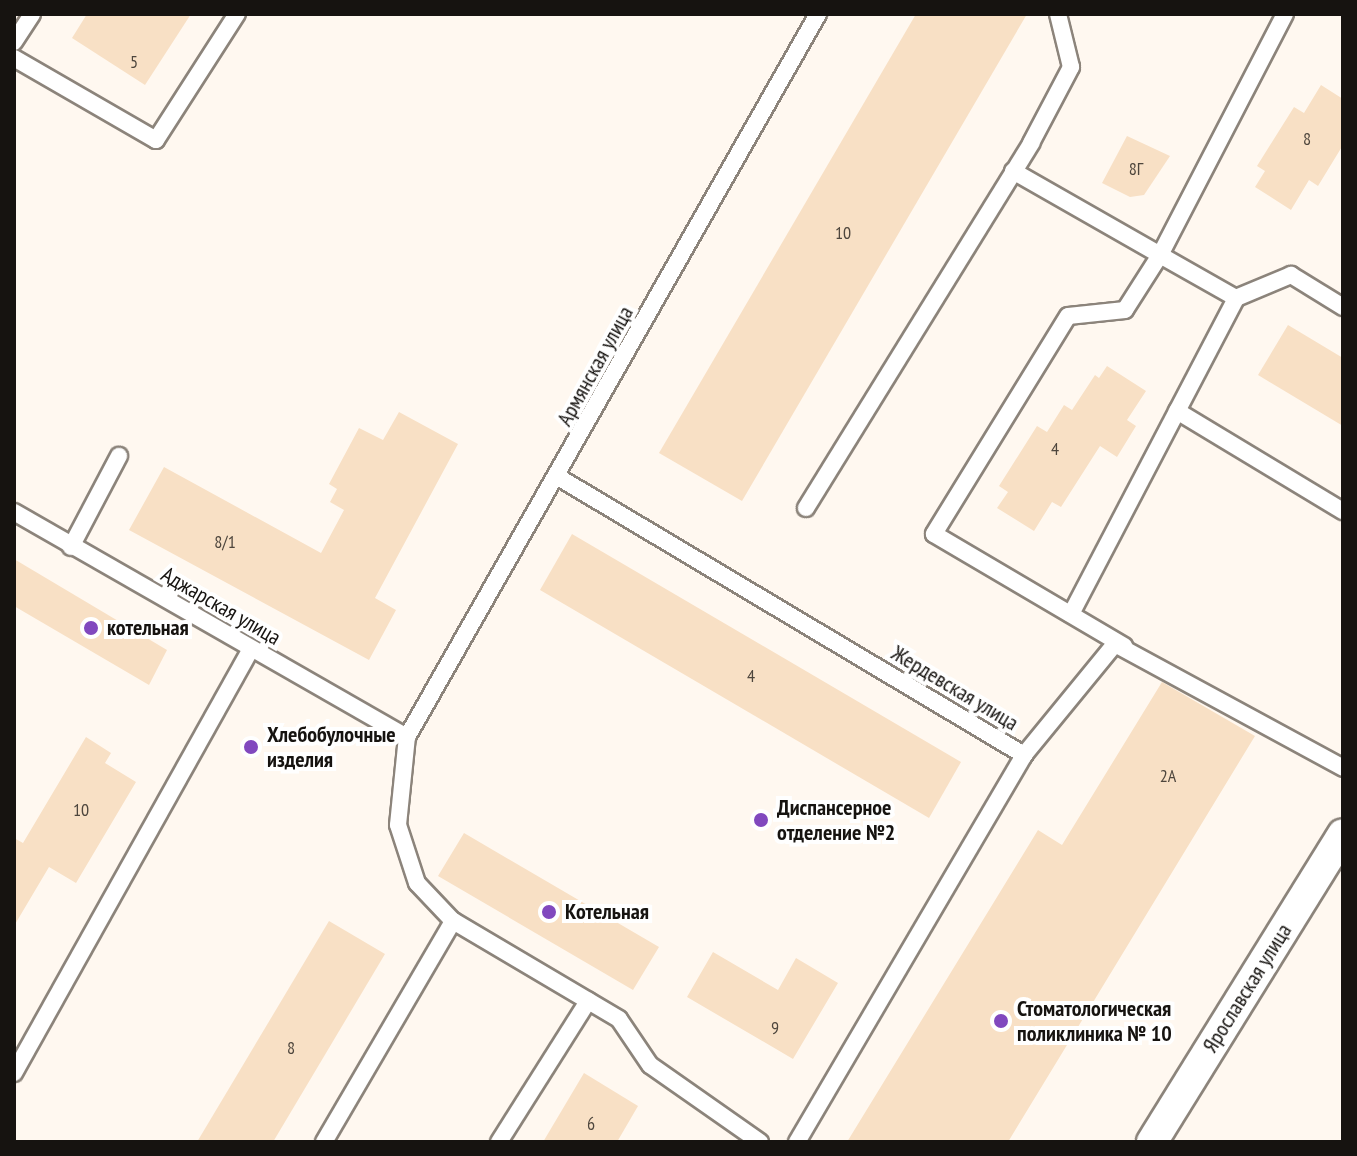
<!DOCTYPE html>
<html>
<head>
<meta charset="utf-8">
<style>
  body { margin:0 }
  #map { position:relative; width:1357px; height:1156px; overflow:hidden; background:#fff8f0; font-family:"PT Sans Narrow",sans-serif }
  div>[style] { position:absolute }
  .building>* { inset:0; background:#f8e0c5 }
  .roads { filter:drop-shadow(2px 0 #8c847b) drop-shadow(-2px 0 #8c847b) drop-shadow(0 2px #8c847b) drop-shadow(0 -2px #8c847b) }
  .service>* { height:16px; margin:-8px; padding:0 8px; transform-origin:8px; border-radius:8px; background:#fff }
  .minor>* { height:30px; margin:-15px; padding:0 15px; transform-origin:15px; border-radius:15px; background:#fff }
  .dots>* { width:22px; height:22px; translate:-50% -50%; box-sizing:border-box; border:4px solid #fff; border-radius:50% }
  span { translate:-50% -50%; white-space:nowrap; text-align:center; line-height:1.15; -webkit-text-stroke:8px #fff; paint-order:stroke }
  .number-label { font-size:18px; color:#4e463d }
  .number-label span { -webkit-text-stroke-width:0 }
  .street-label { font-size:22px; color:#161310 }
  .poi-label { font-size:22px; color:#161310; font-weight:700 }
  .left { translate:0 -50%; text-align:left }
  .frame { position:absolute; inset:0; border:16px solid #161310; pointer-events:none }
</style>
</head>
<body>
<div id="map">
  <div class="building">
    <i style="clip-path:polygon(87px 14px,191px 14px,145px 85px,72px 38px)"></i>
    <i style="clip-path:polygon(916px 14px,1027px 14px,742px 501px,659px 453px)"></i>
    <i style="clip-path:polygon(1321px 85px,1343px 99px,1343px 145px,1318px 186px,1309px 180px,1291px 210px,1255px 187px,1265px 171px,1257px 166px,1294px 107px,1304px 113px)"></i>
    <i style="clip-path:polygon(1127px 136px,1170px 156px,1144px 195px,1130px 197px,1102px 183px)"></i>
    <i style="clip-path:polygon(1288px 325px,1343px 358px,1343px 426px,1258px 375px)"></i>
    <i style="clip-path:polygon(1107px 366px,1146px 391px,1127px 420px,1136px 426px,1117px 457px,1100px 446px,1061px 507px,1052px 502px,1034px 531px,997px 508px,1008px 492px,999px 486px,1037px 426px,1047px 432px,1064px 405px,1072px 410px,1095px 375px,1099px 378px)"></i>
    <i style="clip-path:polygon(399px 412px,458px 444px,375px 598px,396px 610px,369px 660px,129px 530px,164px 467px,321px 553px,344px 510px,330px 502px,337px 489px,329px 484px,359px 428px,383px 440px)"></i>
    <i style="clip-path:polygon(572px 534px,961px 762px,929px 818px,540px 590px)"></i>
    <i style="clip-path:polygon(14px 559px,167px 650px,149px 685px,14px 606px)"></i>
    <i style="clip-path:polygon(1162px 682px,1255px 736px,1008px 1142px,847px 1142px,1038px 830px,1062px 845px)"></i>
    <i style="clip-path:polygon(86px 737px,111px 753px,105px 763px,136px 782px,76px 883px,49px 867px,14px 926px,14px 838px,23px 843px)"></i>
    <i style="clip-path:polygon(464px 833px,659px 947px,633px 990px,438px 876px)"></i>
    <i style="clip-path:polygon(329px 921px,385px 954px,273px 1142px,197px 1142px)"></i>
    <i style="clip-path:polygon(713px 952px,778px 990px,796px 958px,838px 983px,793px 1059px,687px 997px)"></i>
    <i style="clip-path:polygon(584px 1073px,638px 1106px,617px 1142px,543px 1142px)"></i>
  </div>
  <div class="roads">
    <div class="service">
      <i style="left:1285px;top:14px;width:271px;rotate:117.4deg"></i>
      <i style="left:1160px;top:255px;width:87px;rotate:29.5deg"></i>
      <i style="left:1236px;top:298px;width:60px;rotate:-22.7deg"></i>
      <i style="left:1291px;top:275px;width:61px;rotate:31.6deg"></i>
      <i style="left:14px;top:42px;width:33px;rotate:-57deg"></i>
      <i style="left:14px;top:58px;width:164px;rotate:30deg"></i>
      <i style="left:156px;top:140px;width:150px;rotate:-57.3deg"></i>
      <i style="left:1013px;top:171px;width:169px;rotate:29.7deg"></i>
      <i style="left:1160px;top:255px;width:65px;rotate:122.5deg"></i>
      <i style="left:1125px;top:310px;width:57px;rotate:174deg"></i>
      <i style="left:1068px;top:316px;width:256px;rotate:121.6deg"></i>
      <i style="left:934px;top:534px;width:221px;rotate:30.5deg"></i>
      <i style="left:1177px;top:411px;width:194px;rotate:31.1deg"></i>
      <i style="left:558px;top:477px;width:543px;rotate:30.82deg"></i>
      <i style="left:1024px;top:755px;width:144px;rotate:-50.7deg"></i>
      <i style="left:1115px;top:644px;width:260px;rotate:28.5deg"></i>
      <i style="left:806px;top:508px;width:429px;rotate:-58.3deg"></i>
      <i style="left:1031px;top:143px;width:86px;rotate:-62.2deg"></i>
      <i style="left:1071px;top:67px;width:55px;rotate:-103.8deg"></i>
      <i style="left:14px;top:512px;width:453px;rotate:29.8deg"></i>
      <i style="left:71px;top:547px;width:103px;rotate:-62.2deg"></i>
      <i style="left:1071px;top:614px;width:356px;rotate:-62.4deg"></i>
      <i style="left:14px;top:1073px;width:486px;rotate:-60.8deg"></i>
      <i style="left:324px;top:1142px;width:256px;rotate:-59.7deg"></i>
      <i style="left:499px;top:1142px;width:167px;rotate:-57.7deg"></i>
      <i style="left:760px;top:1142px;width:134px;rotate:-145deg"></i>
      <i style="left:650px;top:1065px;width:55px;rotate:-124deg"></i>
      <i style="left:619px;top:1019px;width:193px;rotate:-149.4deg"></i>
      <i style="left:453px;top:921px;width:52px;rotate:-133.5deg"></i>
      <i style="left:417px;top:883px;width:61px;rotate:-108.1deg"></i>
      <i style="left:398px;top:825px;width:88px;rotate:-84.2deg"></i>
      <i style="left:407px;top:737px;width:832px;rotate:-60.38deg"></i>
      <i style="left:797px;top:1142px;width:449px;rotate:-59.6deg"></i>
    </div>
    <div class="minor">
      <i style="left:1152px;top:1142px;width:362px;rotate:-58.2deg"></i>
    </div>
  </div>
  <div class="dots">
    <i style="left:91px;top:628px;background:#8148be"></i>
    <i style="left:251px;top:747px;background:#8148be"></i>
    <i style="left:761px;top:820px;background:#8148be"></i>
    <i style="left:549px;top:912px;background:#8148be"></i>
    <i style="left:1001px;top:1021px;background:#8148be"></i>
  </div>
  <div class="number-label">
    <span style="left:134px;top:62px">5</span>
    <span style="left:1307px;top:139px">8</span>
    <span style="left:1136px;top:169px">8Г</span>
    <span style="left:843px;top:233px">10</span>
    <span style="left:1055px;top:449px">4</span>
    <span style="left:225px;top:542px">8/1</span>
    <span style="left:751px;top:676px">4</span>
    <span style="left:1168px;top:776px">2А</span>
    <span style="left:81px;top:810px">10</span>
    <span style="left:775px;top:1028px">9</span>
    <span style="left:291px;top:1048px">8</span>
    <span style="left:591px;top:1124px">6</span>
  </div>
  <div class="street-label">
    <span style="left:595px;top:366px;rotate:-61deg">Армянская улица</span>
    <span style="left:221px;top:606px;rotate:30deg">Аджарская улица</span>
    <span style="left:955px;top:688px;rotate:31deg">Жердевская улица</span>
    <span style="left:1247px;top:988px;rotate:-58deg">Ярославская улица</span>
  </div>
  <div class="poi-label">
    <span class="left" style="left:107px;top:628px">котельная</span>
    <span class="left" style="left:267px;top:747px">Хлебобулочные<br>изделия</span>
    <span class="left" style="left:777px;top:820px">Диспансерное<br>отделение №2</span>
    <span class="left" style="left:565px;top:912px">Котельная</span>
    <span class="left" style="left:1017px;top:1021px">Стоматологическая<br>поликлиника № 10</span>
  </div>
  <div class="frame"></div>
</div>
</body>
</html>
